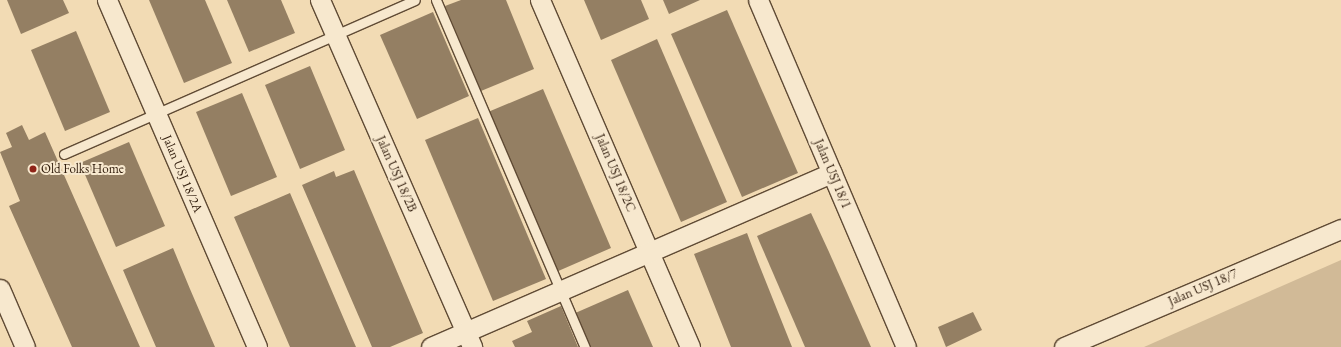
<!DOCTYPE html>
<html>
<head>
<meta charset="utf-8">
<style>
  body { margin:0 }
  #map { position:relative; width:1341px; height:347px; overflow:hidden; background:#f2dbb4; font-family:"EB Garamond",serif }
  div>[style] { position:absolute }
  .green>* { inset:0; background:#d1ba97 }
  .building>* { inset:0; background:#947f63 }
  .roads { filter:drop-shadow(1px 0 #604b35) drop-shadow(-1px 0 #604b35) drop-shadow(0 1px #604b35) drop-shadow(0 -1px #604b35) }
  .service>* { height:9px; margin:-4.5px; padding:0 4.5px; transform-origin:4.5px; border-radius:4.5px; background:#f7e8ce }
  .minor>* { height:19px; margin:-9.5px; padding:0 9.5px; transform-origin:9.5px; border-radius:9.5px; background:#f7e8ce }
  .dots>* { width:11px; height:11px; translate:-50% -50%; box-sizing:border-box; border:2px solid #f7e8ce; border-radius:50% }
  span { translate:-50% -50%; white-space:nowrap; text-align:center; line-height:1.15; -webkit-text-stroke:4px #f7e8ce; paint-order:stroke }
  .poi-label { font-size:13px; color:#2f1b0b }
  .left { translate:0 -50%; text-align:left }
  .street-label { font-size:13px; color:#2f1b0b }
</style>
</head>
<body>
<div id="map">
  <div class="green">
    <i style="clip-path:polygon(1341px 260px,1341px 347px,1144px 347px)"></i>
  </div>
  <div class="building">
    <i style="clip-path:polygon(7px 0,63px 0,69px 13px,21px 34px)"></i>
    <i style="clip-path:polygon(149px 0,205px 0,232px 63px,184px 83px)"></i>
    <i style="clip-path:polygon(227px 0,281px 0,295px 33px,249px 52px)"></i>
    <i style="clip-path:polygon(461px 0,506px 0,534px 69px,481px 91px,445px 6px)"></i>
    <i style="clip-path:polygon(584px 0,641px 0,649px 19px,601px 40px)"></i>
    <i style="clip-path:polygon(663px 0,700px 0,669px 14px)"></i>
    <i style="clip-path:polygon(727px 10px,798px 173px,742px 197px,671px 34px)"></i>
    <i style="clip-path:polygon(433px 12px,469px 96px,417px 119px,380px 35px)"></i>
    <i style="clip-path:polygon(76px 31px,110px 112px,65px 131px,31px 50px)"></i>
    <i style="clip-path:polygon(657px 39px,727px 202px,681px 222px,611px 60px)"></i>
    <i style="clip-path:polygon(310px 66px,345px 150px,300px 169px,265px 85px)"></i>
    <i style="clip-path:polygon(543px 89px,611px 248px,556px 272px,488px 112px)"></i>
    <i style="clip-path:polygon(242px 93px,277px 177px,231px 196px,196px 112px)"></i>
    <i style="clip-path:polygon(478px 118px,546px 279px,493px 301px,425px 140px)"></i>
    <i style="clip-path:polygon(22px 125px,29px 140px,45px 132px,140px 347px,72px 347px,9px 206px,20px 201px,0 152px,12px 147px,6px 133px)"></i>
    <i style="clip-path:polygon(129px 142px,165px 226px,116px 247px,80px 163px)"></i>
    <i style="clip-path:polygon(354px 170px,423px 333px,390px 347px,372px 347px,302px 185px,334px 171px,336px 177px)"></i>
    <i style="clip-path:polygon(290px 193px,352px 338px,356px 347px,290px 347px,234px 217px)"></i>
    <i style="clip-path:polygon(811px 213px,829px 252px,871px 347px,805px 347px,792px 317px,757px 236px)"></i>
    <i style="clip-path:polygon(747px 233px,758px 262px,792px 347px,731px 347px,694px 254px)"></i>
    <i style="clip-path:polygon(173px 248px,190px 289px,215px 347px,156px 347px,140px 310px,123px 270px)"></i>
    <i style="clip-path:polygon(628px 290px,653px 347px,588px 347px,573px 314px)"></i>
    <i style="clip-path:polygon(561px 306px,578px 347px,515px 347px,512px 341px,532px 332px,527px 321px)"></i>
    <i style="clip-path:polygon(973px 312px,982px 330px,946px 347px,938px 327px)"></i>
  </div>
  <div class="roads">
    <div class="service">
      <i style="left:436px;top:0;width:378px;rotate:66.8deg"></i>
      <i style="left:64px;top:154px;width:383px;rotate:-23.7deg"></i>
    </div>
    <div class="minor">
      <i style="left:107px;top:0;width:378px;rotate:66.6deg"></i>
      <i style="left:320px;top:0;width:379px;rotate:66.3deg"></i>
      <i style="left:540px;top:0;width:378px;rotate:66.6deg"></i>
      <i style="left:758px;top:0;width:377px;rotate:66.9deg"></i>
      <i style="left:0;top:289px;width:63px;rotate:66.7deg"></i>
      <i style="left:431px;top:347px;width:437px;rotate:-23.5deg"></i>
      <i style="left:1064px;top:347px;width:301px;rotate:-23.1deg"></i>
    </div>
  </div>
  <div class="dots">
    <i style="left:33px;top:169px;background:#8f2418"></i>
  </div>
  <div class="poi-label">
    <span class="left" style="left:41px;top:169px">Old Folks Home</span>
  </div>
  <div class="street-label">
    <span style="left:615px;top:173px;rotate:67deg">Jalan USJ 18/2C</span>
    <span style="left:182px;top:174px;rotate:67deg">Jalan USJ 18/2A</span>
    <span style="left:396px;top:174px;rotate:66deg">Jalan USJ 18/2B</span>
    <span style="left:832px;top:174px;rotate:67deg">Jalan USJ 18/1</span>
    <span style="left:1203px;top:288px;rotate:-23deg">Jalan USJ 18/7</span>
  </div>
</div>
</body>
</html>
